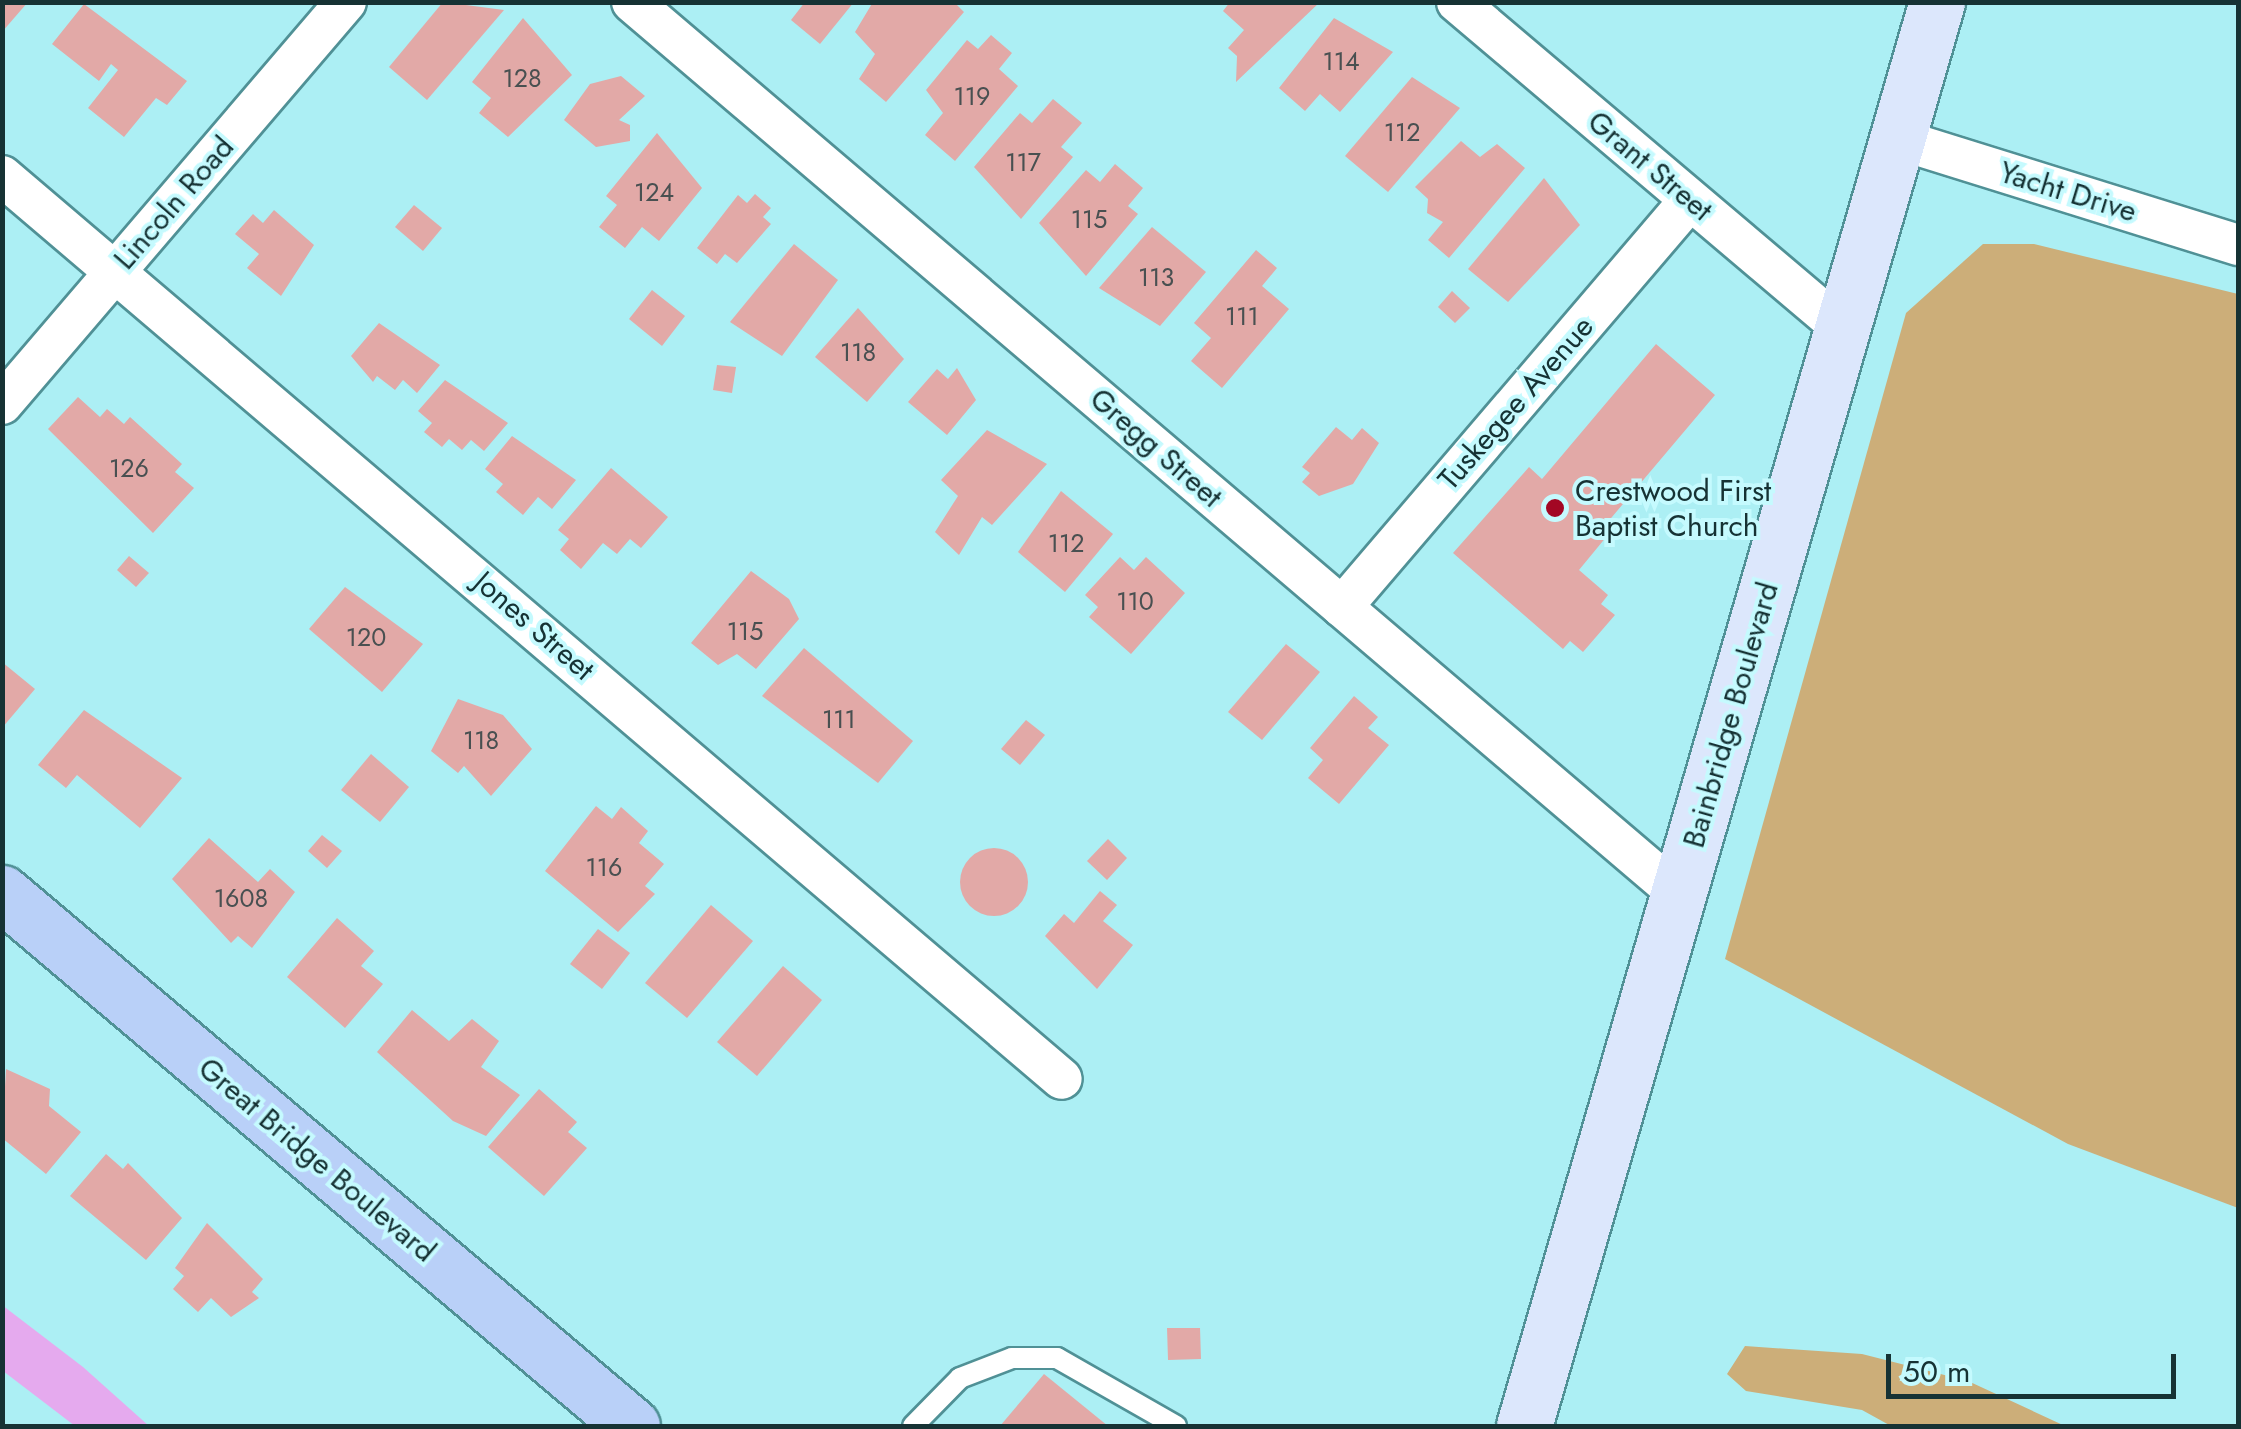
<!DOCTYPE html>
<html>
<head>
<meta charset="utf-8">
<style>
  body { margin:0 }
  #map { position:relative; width:2241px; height:1429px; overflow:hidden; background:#aceff4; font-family:Jost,sans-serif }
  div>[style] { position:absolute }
  .green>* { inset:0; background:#ccae79 }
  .water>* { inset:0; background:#e5aaee }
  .building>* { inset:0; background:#e2a9a7 }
  .round { border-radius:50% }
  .roads { filter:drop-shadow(2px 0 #509196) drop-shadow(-2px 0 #509196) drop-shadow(0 2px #509196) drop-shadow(0 -2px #509196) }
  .lane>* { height:20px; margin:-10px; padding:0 10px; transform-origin:10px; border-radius:10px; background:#fff }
  .street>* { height:40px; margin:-20px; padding:0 20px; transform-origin:20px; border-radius:20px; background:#fff }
  .secondary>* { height:55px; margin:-27.5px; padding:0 27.5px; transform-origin:27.5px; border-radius:27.5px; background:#dce7fc }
  .primary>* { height:55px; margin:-27.5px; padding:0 27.5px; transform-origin:27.5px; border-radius:27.5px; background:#b9d0f8 }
  .dots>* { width:28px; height:28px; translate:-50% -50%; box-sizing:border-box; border:5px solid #c5fafe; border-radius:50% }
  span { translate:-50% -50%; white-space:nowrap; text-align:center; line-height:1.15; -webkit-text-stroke:8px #c5fafe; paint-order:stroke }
  .number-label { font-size:25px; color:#495051 }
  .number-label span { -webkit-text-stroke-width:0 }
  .street-label { font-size:30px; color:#163234 }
  .poi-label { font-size:30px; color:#163234 }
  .left { translate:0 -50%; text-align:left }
  .frame { position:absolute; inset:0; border:5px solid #163234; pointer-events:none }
  .scale { position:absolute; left:1886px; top:1354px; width:290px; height:45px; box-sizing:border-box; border:5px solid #163234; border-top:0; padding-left:12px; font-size:30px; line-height:35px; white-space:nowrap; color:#163234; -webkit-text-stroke:8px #c5fafe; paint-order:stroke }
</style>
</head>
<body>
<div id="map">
  <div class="green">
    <i style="clip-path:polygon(1983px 244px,2034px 244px,2238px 294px,2238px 1208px,2068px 1144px,1725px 959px,1906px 313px)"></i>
    <i style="clip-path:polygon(1745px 1346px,1862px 1354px,1968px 1381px,2065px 1426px,1891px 1426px,1862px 1410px,1746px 1391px,1727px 1374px)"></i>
  </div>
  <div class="water">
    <i style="clip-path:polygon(2px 1305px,83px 1367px,149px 1426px,75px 1426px,3px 1371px)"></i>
  </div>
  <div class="building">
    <i style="clip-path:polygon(2px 2px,28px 2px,2px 32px)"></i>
    <i style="clip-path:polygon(443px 2px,504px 10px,427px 100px,389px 67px)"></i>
    <i style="clip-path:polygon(805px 2px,854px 2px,820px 44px,791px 20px)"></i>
    <i style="clip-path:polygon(873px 2px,954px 2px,964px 12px,886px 102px,859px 79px,875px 54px,855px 32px)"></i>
    <i style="clip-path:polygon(1230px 2px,1320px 2px,1236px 82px,1237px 56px,1228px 48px,1244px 30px,1223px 11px)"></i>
    <i style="clip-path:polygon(84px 4px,187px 81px,167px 105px,156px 98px,124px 137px,88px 108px,118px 70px,111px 64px,99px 81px,52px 44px)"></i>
    <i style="clip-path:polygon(523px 18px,572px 75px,508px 137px,479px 113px,491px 98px,472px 82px)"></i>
    <i style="clip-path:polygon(1334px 18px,1393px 52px,1340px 112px,1320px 94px,1305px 111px,1279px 88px)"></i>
    <i style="clip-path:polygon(991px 35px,1012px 53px,999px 69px,1018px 86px,955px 161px,925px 135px,943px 113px,926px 90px,967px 40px,978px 49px)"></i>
    <i style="clip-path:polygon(621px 76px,645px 96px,619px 120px,630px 125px,630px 141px,596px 147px,564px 120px,590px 84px)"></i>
    <i style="clip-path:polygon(1412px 77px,1460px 108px,1388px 192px,1345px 156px)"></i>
    <i style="clip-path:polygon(1053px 99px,1082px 123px,1061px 147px,1073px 157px,1021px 219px,974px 167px,1020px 113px,1032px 123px)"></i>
    <i style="clip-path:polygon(657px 133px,702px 188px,659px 241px,642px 227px,625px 248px,599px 227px,617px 205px,606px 196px)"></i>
    <i style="clip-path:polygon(1461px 141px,1480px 157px,1497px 144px,1525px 168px,1449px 258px,1428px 240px,1443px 222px,1427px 213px,1428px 199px,1415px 187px)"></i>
    <i style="clip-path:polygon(1115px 164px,1143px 188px,1128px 206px,1138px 214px,1086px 276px,1039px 223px,1086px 170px,1100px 182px)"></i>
    <i style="clip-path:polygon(1544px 178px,1580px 225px,1508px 302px,1468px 269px)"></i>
    <i style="clip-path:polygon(755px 194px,771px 208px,763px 217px,771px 224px,737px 263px,725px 254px,717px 264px,697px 248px,738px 195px,747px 203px)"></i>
    <i style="clip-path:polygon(414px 205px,442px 228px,423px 251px,395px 227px)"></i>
    <i style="clip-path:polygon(274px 210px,314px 245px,281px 296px,247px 268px,259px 254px,235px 234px,253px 214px,263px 223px)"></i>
    <i style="clip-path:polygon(1152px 227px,1206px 272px,1160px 326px,1099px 288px)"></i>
    <i style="clip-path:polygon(794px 244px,838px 280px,782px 356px,730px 322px)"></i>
    <i style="clip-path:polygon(1256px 250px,1277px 268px,1262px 286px,1289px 309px,1222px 388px,1191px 361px,1211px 338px,1194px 323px)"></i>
    <i style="clip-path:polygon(652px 290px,685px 316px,662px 346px,629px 319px)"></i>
    <i style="clip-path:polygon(1452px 291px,1470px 308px,1455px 323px,1438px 307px)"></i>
    <i style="clip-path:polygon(858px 308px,904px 359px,867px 402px,815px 357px)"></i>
    <i style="clip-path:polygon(379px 323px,440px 365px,417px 393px,403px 380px,395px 390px,377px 376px,373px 382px,351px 356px)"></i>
    <i style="clip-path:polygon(1656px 344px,1715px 395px,1601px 530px,1607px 536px,1579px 570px,1608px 595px,1601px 604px,1615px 615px,1583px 652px,1570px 641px,1563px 649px,1453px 553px,1529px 467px,1542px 479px)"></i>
    <i style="clip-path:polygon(717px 365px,736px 367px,732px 393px,713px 390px)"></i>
    <i style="clip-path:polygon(957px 368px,976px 400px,947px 435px,908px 402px,937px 369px,948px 379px)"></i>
    <i style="clip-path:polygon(445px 380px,508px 423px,484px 451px,471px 440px,462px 450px,449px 439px,442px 447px,424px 432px,432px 423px,418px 411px)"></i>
    <i style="clip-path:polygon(78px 397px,100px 417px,107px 409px,124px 424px,130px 417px,182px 464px,175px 472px,194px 488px,153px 533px,48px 429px)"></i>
    <i style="clip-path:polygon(1336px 427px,1352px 440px,1362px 428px,1379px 443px,1353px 484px,1319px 496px,1302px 482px,1310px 473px,1302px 467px)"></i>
    <i style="clip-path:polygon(987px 430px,1047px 464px,992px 525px,982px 517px,959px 555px,935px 532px,958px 496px,941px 480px)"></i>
    <i style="clip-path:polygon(512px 436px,576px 480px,552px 509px,538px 497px,523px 515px,496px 492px,503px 484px,485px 469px)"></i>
    <i style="clip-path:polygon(611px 468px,668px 517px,641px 548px,630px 539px,617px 554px,603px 543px,581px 569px,560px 550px,569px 539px,558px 530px)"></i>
    <i style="clip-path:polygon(1061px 491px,1113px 534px,1065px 592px,1018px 552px)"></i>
    <i style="clip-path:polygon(129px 556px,149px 573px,136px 587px,117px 570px)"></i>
    <i style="clip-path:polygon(1120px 557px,1134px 570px,1146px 557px,1185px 593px,1131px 654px,1089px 617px,1098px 607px,1085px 595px)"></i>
    <i style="clip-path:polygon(751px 571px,789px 599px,799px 619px,756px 669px,737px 654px,718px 665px,691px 643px)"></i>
    <i style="clip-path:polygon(345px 587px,423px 644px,382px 692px,309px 629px)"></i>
    <i style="clip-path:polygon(1286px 644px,1320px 672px,1262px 740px,1228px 712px)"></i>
    <i style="clip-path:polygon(804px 648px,913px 741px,878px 783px,762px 696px)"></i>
    <i style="clip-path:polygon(2px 662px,35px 689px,2px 728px)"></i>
    <i style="clip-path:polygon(1354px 696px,1378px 717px,1368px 728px,1389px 745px,1339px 804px,1308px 778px,1323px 760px,1310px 748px)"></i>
    <i style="clip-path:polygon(458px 699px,503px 715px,532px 749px,491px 796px,464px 766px,458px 773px,431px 751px)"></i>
    <i style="clip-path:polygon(84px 710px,182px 778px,140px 828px,77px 775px,66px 788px,38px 765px)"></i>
    <i style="clip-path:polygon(1026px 720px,1045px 735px,1020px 765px,1001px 749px)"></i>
    <i style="clip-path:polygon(371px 754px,409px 787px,380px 822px,341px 790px)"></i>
    <i style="clip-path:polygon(596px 806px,612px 819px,621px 807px,648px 831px,639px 843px,664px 864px,645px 886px,655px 894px,618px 932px,545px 871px)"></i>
    <i style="clip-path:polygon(322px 835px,342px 851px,327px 868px,308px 851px)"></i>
    <i style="clip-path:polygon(209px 838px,258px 882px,270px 869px,295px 892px,252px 948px,238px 936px,231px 943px,172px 879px)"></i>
    <i style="clip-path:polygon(1108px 839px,1127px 858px,1107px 880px,1087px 861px)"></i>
    <i class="round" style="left:960px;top:848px;width:68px;height:68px"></i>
    <i style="clip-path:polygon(1100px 891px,1117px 905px,1103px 921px,1133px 945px,1097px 989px,1045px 936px,1064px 914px,1074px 923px)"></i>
    <i style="clip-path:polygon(711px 905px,753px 941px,687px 1018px,645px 983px)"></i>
    <i style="clip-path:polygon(337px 918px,374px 951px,361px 966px,383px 984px,345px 1028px,287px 977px)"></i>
    <i style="clip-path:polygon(598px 929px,630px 953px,602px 989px,570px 964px)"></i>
    <i style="clip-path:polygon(783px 966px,822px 1000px,757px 1076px,717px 1042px)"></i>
    <i style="clip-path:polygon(412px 1010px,449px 1041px,472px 1019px,499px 1041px,481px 1067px,520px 1095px,486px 1136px,453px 1121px,377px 1052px)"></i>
    <i style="clip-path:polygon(6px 1069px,50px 1089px,49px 1106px,81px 1132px,46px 1174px,2px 1138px)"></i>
    <i style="clip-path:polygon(539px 1089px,577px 1122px,568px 1132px,587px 1148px,544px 1196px,488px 1147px)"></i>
    <i style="clip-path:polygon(106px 1154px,123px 1169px,128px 1163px,182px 1218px,146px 1260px,70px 1196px)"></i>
    <i style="clip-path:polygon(207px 1223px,263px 1279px,252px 1292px,259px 1298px,231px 1317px,211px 1298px,198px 1312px,173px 1289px,184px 1276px,175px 1268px)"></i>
    <i style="clip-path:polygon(1167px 1328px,1200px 1328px,1201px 1359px,1168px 1360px)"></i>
    <i style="clip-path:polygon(1044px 1374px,1108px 1426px,1000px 1426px)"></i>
  </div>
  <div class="roads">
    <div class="lane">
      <i style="left:913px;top:1426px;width:67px;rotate:-45.6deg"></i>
      <i style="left:960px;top:1378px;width:56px;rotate:-21deg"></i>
      <i style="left:1012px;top:1358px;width:45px"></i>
      <i style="left:1057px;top:1358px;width:137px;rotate:29.7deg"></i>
    </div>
    <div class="street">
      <i style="left:632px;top:2px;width:1375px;rotate:40.43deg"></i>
      <i style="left:1457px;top:2px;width:506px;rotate:40.27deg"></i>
      <i style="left:1898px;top:139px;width:356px;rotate:17.3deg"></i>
      <i style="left:2px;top:176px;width:1392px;rotate:40.43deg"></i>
      <i style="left:2px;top:404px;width:529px;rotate:-49.45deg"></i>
      <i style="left:1342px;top:607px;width:535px;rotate:-49.47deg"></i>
    </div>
    <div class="secondary">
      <i style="left:1524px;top:1426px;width:1483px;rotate:-73.83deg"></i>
    </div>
    <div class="primary">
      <i style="left:2px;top:893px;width:825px;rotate:40.23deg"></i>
    </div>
  </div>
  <div class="dots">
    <i style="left:1555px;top:508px;background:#a30724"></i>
  </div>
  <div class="number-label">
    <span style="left:1341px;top:61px">114</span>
    <span style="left:522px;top:78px">128</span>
    <span style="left:972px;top:96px">119</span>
    <span style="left:1402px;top:132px">112</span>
    <span style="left:1023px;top:162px">117</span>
    <span style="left:654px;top:192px">124</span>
    <span style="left:1089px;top:219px">115</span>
    <span style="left:1156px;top:277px">113</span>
    <span style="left:1242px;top:316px">111</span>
    <span style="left:858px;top:352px">118</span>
    <span style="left:129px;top:468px">126</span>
    <span style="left:1066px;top:543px">112</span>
    <span style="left:1135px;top:601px">110</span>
    <span style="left:745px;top:631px">115</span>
    <span style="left:366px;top:637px">120</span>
    <span style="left:839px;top:719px">111</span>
    <span style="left:481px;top:740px">118</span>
    <span style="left:604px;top:867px">116</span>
    <span style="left:241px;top:898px">1608</span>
  </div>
  <div class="street-label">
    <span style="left:1650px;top:166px;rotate:40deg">Grant Street</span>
    <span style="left:2068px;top:192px;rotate:17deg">Yacht Drive</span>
    <span style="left:174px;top:203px;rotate:-49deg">Lincoln Road</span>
    <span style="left:1516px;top:403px;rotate:-49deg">Tuskegee Avenue</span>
    <span style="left:1156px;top:448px;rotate:41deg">Gregg Street</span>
    <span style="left:534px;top:626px;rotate:41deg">Jones Street</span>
    <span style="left:1731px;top:715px;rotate:-74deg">Bainbridge Boulevard</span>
    <span style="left:317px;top:1160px;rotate:40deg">Great Bridge Boulevard</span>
  </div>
  <div class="poi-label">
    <span class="left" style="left:1575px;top:508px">Crestwood First<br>Baptist Church</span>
  </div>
  <div class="frame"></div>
  <div class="scale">50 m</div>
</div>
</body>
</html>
